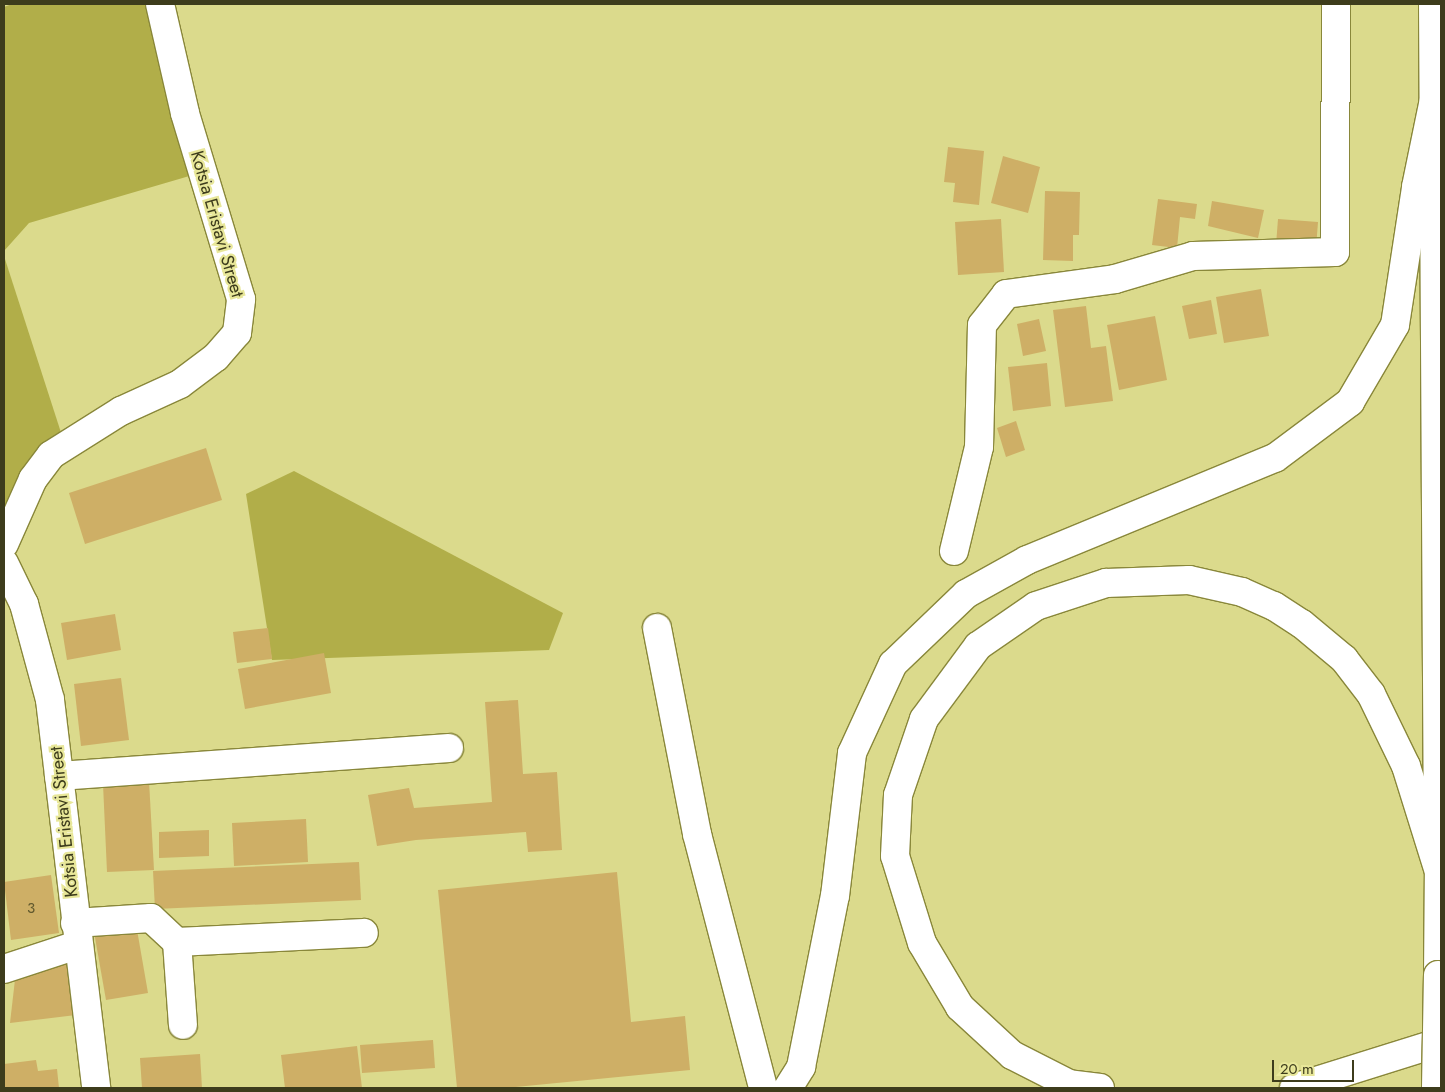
<!DOCTYPE html>
<html>
<head>
<meta charset="utf-8">
<style>
  body { margin:0 }
  #map { position:relative; width:1445px; height:1092px; overflow:hidden; background:#dbda8c; font-family:Jost,sans-serif }
  div>[style] { position:absolute }
  .green>* { inset:0; background:#b1ae49 }
  .building>* { inset:0; background:#ceaf66 }
  .roads { filter:drop-shadow(1px 0 #89873a) drop-shadow(-1px 0 #89873a) drop-shadow(0 1px #89873a) drop-shadow(0 -1px #89873a) }
  .minor>* { height:28px; margin:-14px; padding:0 14px; transform-origin:14px; border-radius:14px; background:#fff }
  .highway>* { height:28px; margin:-14px; padding:0 14px; transform-origin:14px; border-radius:14px; background:#fff }
  .bridges { filter:drop-shadow(1px 0 #89873a) drop-shadow(-1px 0 #89873a) drop-shadow(0 1px #89873a) drop-shadow(0 -1px #89873a) }
  .highway-bridge>* { height:28px; margin:-14px; padding:0 14px; transform-origin:14px; border-radius:14px; background:#fff }
  span { translate:-50% -50%; white-space:nowrap; text-align:center; line-height:1.15; -webkit-text-stroke:4.5px #e8e799; paint-order:stroke }
  .number-label { font-size:15px; color:#61592e }
  .number-label span { -webkit-text-stroke-width:0 }
  .street-label { font-size:18px; color:#3d3c1c }
  .frame { position:absolute; inset:0; border:5px solid #3d3c1c; pointer-events:none }
  .scale { position:absolute; left:1272px; top:1060px; width:82px; height:22px; box-sizing:border-box; border:2px solid #3d3c1c; border-top:0; padding-left:6px; font-size:15px; line-height:18px; white-space:nowrap; color:#3d3c1c; -webkit-text-stroke:4px #e8e799; paint-order:stroke }
</style>
</head>
<body>
<div id="map">
  <div class="green">
    <i style="clip-path:polygon(12px 4px,160px 4px,203px 172px,29px 223px,4px 251px,4px 7px)"></i>
    <i style="clip-path:polygon(4px 256px,65px 445px,4px 544px)"></i>
    <i style="clip-path:polygon(294px 471px,563px 613px,549px 650px,272px 660px,246px 494px)"></i>
  </div>
  <div class="building">
    <i style="clip-path:polygon(948px 147px,984px 151px,979px 205px,953px 202px,955px 183px,944px 182px)"></i>
    <i style="clip-path:polygon(1003px 156px,1040px 167px,1028px 213px,991px 203px)"></i>
    <i style="clip-path:polygon(1045px 191px,1080px 192px,1079px 235px,1073px 235px,1073px 261px,1043px 260px)"></i>
    <i style="clip-path:polygon(1158px 199px,1197px 204px,1195px 219px,1180px 217px,1177px 248px,1152px 245px)"></i>
    <i style="clip-path:polygon(1212px 201px,1264px 210px,1258px 238px,1208px 226px)"></i>
    <i style="clip-path:polygon(1001px 219px,1004px 272px,958px 275px,955px 222px)"></i>
    <i style="clip-path:polygon(1278px 219px,1318px 222px,1316px 248px,1276px 245px)"></i>
    <i style="clip-path:polygon(1261px 289px,1269px 336px,1224px 343px,1216px 297px)"></i>
    <i style="clip-path:polygon(1211px 300px,1217px 334px,1189px 339px,1182px 306px)"></i>
    <i style="clip-path:polygon(1086px 306px,1091px 348px,1106px 346px,1113px 401px,1065px 407px,1053px 310px)"></i>
    <i style="clip-path:polygon(1155px 316px,1167px 380px,1119px 390px,1107px 325px)"></i>
    <i style="clip-path:polygon(1039px 319px,1046px 351px,1023px 356px,1017px 324px)"></i>
    <i style="clip-path:polygon(1047px 363px,1051px 406px,1013px 411px,1008px 367px)"></i>
    <i style="clip-path:polygon(1016px 421px,1025px 450px,1006px 457px,997px 428px)"></i>
    <i style="clip-path:polygon(206px 448px,222px 500px,85px 544px,69px 493px)"></i>
    <i style="clip-path:polygon(115px 614px,121px 650px,67px 660px,61px 623px)"></i>
    <i style="clip-path:polygon(268px 628px,272px 659px,237px 663px,233px 632px)"></i>
    <i style="clip-path:polygon(324px 653px,331px 693px,245px 709px,238px 669px)"></i>
    <i style="clip-path:polygon(121px 678px,129px 740px,81px 746px,74px 684px)"></i>
    <i style="clip-path:polygon(518px 700px,523px 774px,557px 772px,562px 850px,528px 852px,526px 832px,416px 840px,377px 846px,368px 795px,409px 788px,414px 808px,492px 802px,485px 702px)"></i>
    <i style="clip-path:polygon(149px 781px,154px 870px,107px 872px,103px 784px)"></i>
    <i style="clip-path:polygon(306px 819px,308px 862px,234px 866px,232px 823px)"></i>
    <i style="clip-path:polygon(209px 830px,209px 856px,159px 858px,159px 832px)"></i>
    <i style="clip-path:polygon(359px 862px,361px 900px,155px 909px,153px 871px)"></i>
    <i style="clip-path:polygon(617px 872px,631px 1022px,685px 1016px,690px 1070px,505px 1088px,457px 1088px,438px 890px)"></i>
    <i style="clip-path:polygon(51px 875px,59px 933px,11px 940px,4px 882px)"></i>
    <i style="clip-path:polygon(136px 924px,148px 993px,106px 1000px,94px 932px)"></i>
    <i style="clip-path:polygon(68px 955px,76px 1015px,10px 1023px,16px 971px)"></i>
    <i style="clip-path:polygon(433px 1040px,435px 1068px,362px 1073px,360px 1045px)"></i>
    <i style="clip-path:polygon(357px 1046px,362px 1088px,285px 1088px,281px 1055px)"></i>
    <i style="clip-path:polygon(200px 1054px,202px 1088px,142px 1088px,140px 1058px)"></i>
    <i style="clip-path:polygon(36px 1060px,38px 1071px,57px 1069px,59px 1088px,5px 1088px,4px 1064px)"></i>
  </div>
  <div class="roads">
    <div class="minor">
      <i style="left:1433px;top:4px;width:853px;rotate:89.66deg"></i>
      <i style="left:4px;top:544px;width:71px;rotate:-66deg"></i>
      <i style="left:33px;top:479px;width:30px;rotate:-53deg"></i>
      <i style="left:51px;top:455px;width:83px;rotate:-32.2deg"></i>
      <i style="left:121px;top:411px;width:65px;rotate:-24.6deg"></i>
      <i style="left:180px;top:384px;width:45px;rotate:-36.9deg"></i>
      <i style="left:216px;top:357px;width:32px;rotate:-49deg"></i>
      <i style="left:237px;top:333px;width:34px;rotate:-83deg"></i>
      <i style="left:241px;top:299px;width:194px;rotate:-106.8deg"></i>
      <i style="left:185px;top:113px;width:112px;rotate:-102.9deg"></i>
      <i style="left:954px;top:551px;width:107px;rotate:-76.5deg"></i>
      <i style="left:979px;top:447px;width:122px;rotate:-88.6deg"></i>
      <i style="left:982px;top:325px;width:39px;rotate:-52deg"></i>
      <i style="left:1006px;top:294px;width:110px;rotate:-7.8deg"></i>
      <i style="left:1115px;top:279px;width:81px;rotate:-16.4deg"></i>
      <i style="left:1193px;top:256px;width:142px;rotate:-1.6deg"></i>
      <i style="left:1335px;top:252px;width:248px;rotate:-89.8deg"></i>
      <i style="left:4px;top:563px;width:46px;rotate:64deg"></i>
      <i style="left:24px;top:604px;width:99px;rotate:74.8deg"></i>
      <i style="left:50px;top:700px;width:391px;rotate:83.2deg"></i>
      <i style="left:657px;top:628px;width:210px;rotate:79deg"></i>
      <i style="left:697px;top:834px;width:262px;rotate:75.4deg"></i>
      <i style="left:59px;top:776px;width:391px;rotate:-4.1deg"></i>
      <i style="left:75px;top:923px;width:76px;rotate:-3.8deg"></i>
      <i style="left:151px;top:918px;width:35px;rotate:43deg"></i>
      <i style="left:177px;top:942px;width:187px;rotate:-2.8deg"></i>
      <i style="left:177px;top:942px;width:83px;rotate:85.9deg"></i>
      <i style="left:4px;top:969px;width:77px;rotate:-18.2deg"></i>
    </div>
    <div class="highway">
      <i style="left:1438px;top:975px;width:123px;rotate:-89.5deg"></i>
      <i style="left:788px;top:1088px;width:25px;rotate:-58deg"></i>
      <i style="left:801px;top:1067px;width:174px;rotate:-78.8deg"></i>
      <i style="left:835px;top:896px;width:144px;rotate:-83.2deg"></i>
      <i style="left:852px;top:753px;width:98px;rotate:-65.3deg"></i>
      <i style="left:893px;top:664px;width:101px;rotate:-43.8deg"></i>
      <i style="left:966px;top:594px;width:70px;rotate:-29.1deg"></i>
      <i style="left:1027px;top:560px;width:268px;rotate:-22.4deg"></i>
      <i style="left:1275px;top:458px;width:94px;rotate:-36.7deg"></i>
      <i style="left:1350px;top:402px;width:89px;rotate:-59.7deg"></i>
      <i style="left:1395px;top:325px;width:140px;rotate:-81.3deg"></i>
      <i style="left:1416px;top:187px;width:90px;rotate:-78.4deg"></i>
      <i style="left:1100px;top:1088px;width:31px;rotate:-173deg"></i>
      <i style="left:1069px;top:1084px;width:64px;rotate:-153deg"></i>
      <i style="left:1012px;top:1055px;width:71px;rotate:-137.3deg"></i>
      <i style="left:960px;top:1007px;width:74px;rotate:-120.7deg"></i>
      <i style="left:922px;top:943px;width:91px;rotate:-107.2deg"></i>
      <i style="left:895px;top:856px;width:61px;rotate:-87.2deg"></i>
      <i style="left:898px;top:795px;width:80px;rotate:-71.1deg"></i>
      <i style="left:924px;top:719px;width:91px;rotate:-53.5deg"></i>
      <i style="left:978px;top:646px;width:70px;rotate:-34.6deg"></i>
      <i style="left:1036px;top:606px;width:74px;rotate:-18.2deg"></i>
      <i style="left:1106px;top:583px;width:83px;rotate:-2.1deg"></i>
      <i style="left:1189px;top:580px;width:54px;rotate:12.8deg"></i>
      <i style="left:1242px;top:592px;width:35px;rotate:24deg"></i>
      <i style="left:1274px;top:606px;width:33px;rotate:33deg"></i>
      <i style="left:1302px;top:624px;width:55px;rotate:39.8deg"></i>
      <i style="left:1344px;top:659px;width:44px;rotate:52.4deg"></i>
      <i style="left:1371px;top:694px;width:80px;rotate:64.1deg"></i>
      <i style="left:1406px;top:766px;width:108px;rotate:72.7deg"></i>
      <i style="left:1294px;top:1088px;width:154px;rotate:-17.4deg"></i>
    </div>
  </div>
  <div class="bridges">
    <div class="highway-bridge">
      <i style="left:1436px;top:1088px;width:113px;rotate:-89deg"></i>
    </div>
  </div>
  <div class="number-label">
    <span style="left:31px;top:909px">3</span>
  </div>
  <div class="street-label">
    <span style="left:217px;top:224px;rotate:74deg">Kotsia Eristavi Street</span>
    <span style="left:64px;top:822px;rotate:-96deg">Kotsia Eristavi Street</span>
  </div>
  <div class="frame"></div>
  <div class="scale">20 m</div>
</div>
</body>
</html>
